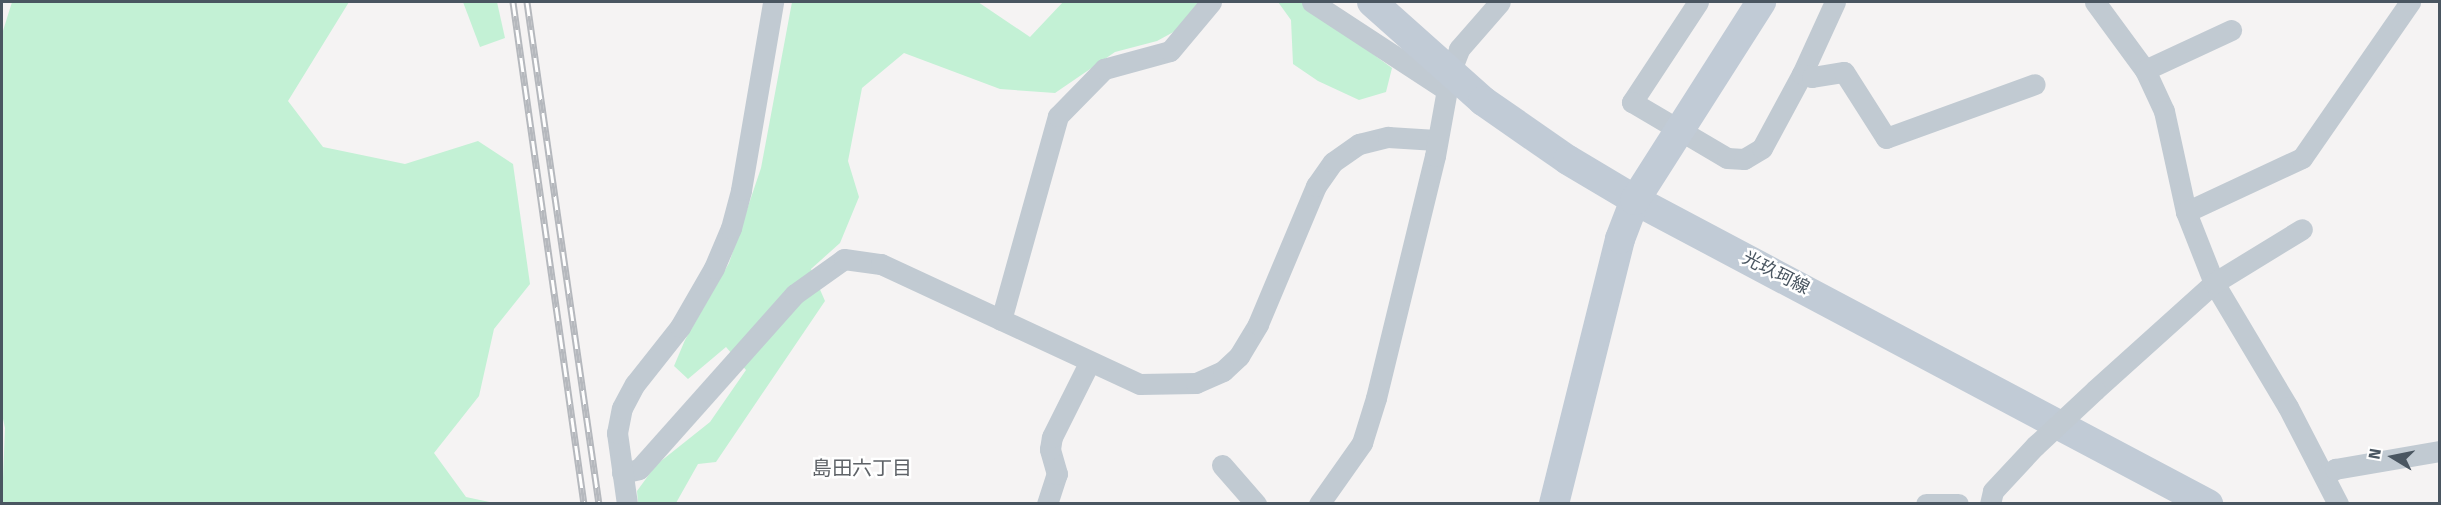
<!DOCTYPE html>
<html>
<head>
<meta charset="utf-8">
<style>
  body { margin:0 }
  #map { position:relative; width:2441px; height:505px; overflow:hidden; background:#f5f3f3; font-family:"Fira Sans","Noto Sans JP",sans-serif }
  div>[style] { position:absolute }
  .green>* { inset:0; background:#c3f1d5 }
  .street>* { height:21px; margin:-10.5px; padding:0 10.5px; transform-origin:10.5px; border-radius:10.5px; background:#c1cad2 }
  .secondary>* { height:30px; margin:-15px; padding:0 15px; transform-origin:15px; border-radius:15px; background:#c1cbd6 }
  .rail>* { height:7px; margin-top:-3.5px; transform-origin:0; background:repeating-linear-gradient(90deg,#fff 0 14px,#b5b8bd 0 28px); box-sizing:border-box; border-block:2px solid #b5b8bd }
  .street-bridge>* { height:21px; margin:-10.5px; padding:0 10.5px; transform-origin:10.5px; border-radius:10.5px; background:#c1cad2 }
  span { translate:-50% -50%; white-space:nowrap; text-align:center; line-height:1.15; -webkit-text-stroke:5px #fff; paint-order:stroke }
  .street-label { font-size:18px; color:#4a5661 }
  .neighbourhood-label { font-size:20px; color:#5f6368 }
  .frame { position:absolute; inset:0; border:3px solid #4a5661; pointer-events:none }
  .north { position:absolute; left:2363px; top:427px; width:60px; height:60px; -webkit-text-stroke:4px #fff; paint-order:stroke; rotate:280deg; font-size:16px; font-weight:700; line-height:24px; text-align:center; color:#4a5661 }
  .north::after { content:''; display:block; margin:auto; width:21px; height:27px; background:#4a5661; clip-path:polygon(50% 0,100% 100%,50% 72%,0 100%) }
</style>
</head>
<body>
<div id="map">
  <div class="green">
    <i style="clip-path:polygon(12px 2px,349px 2px,288px 101px,323px 147px,405px 164px,478px 141px,513px 164px,530px 284px,494px 329px,479px 396px,434px 453px,466px 497px,494px 503px,2px 503px,5px 428px,2px 414px,2px 34px)"></i>
    <i style="clip-path:polygon(463px 2px,497px 2px,505px 38px,480px 47px)"></i>
    <i style="clip-path:polygon(792px 2px,978px 2px,1030px 37px,1063px 2px,1200px 2px,1179px 29px,1157px 41px,1115px 52px,1055px 93px,1000px 89px,904px 53px,862px 88px,848px 161px,859px 197px,840px 243px,811px 269px,825px 301px,716px 462px,698px 464px,676px 503px,638px 503px,637px 491px,656px 465px,710px 422px,746px 370px,726px 347px,688px 379px,674px 366px,685px 340px,729px 263px,761px 168px)"></i>
    <i style="clip-path:polygon(1278px 2px,1310px 2px,1311px 9px,1392px 68px,1386px 92px,1359px 100px,1318px 81px,1293px 64px,1291px 20px)"></i>
  </div>
  <div class="street">
    <i style="left:1312px;top:2px;width:159px;rotate:33.2deg"></i>
    <i style="left:1698px;top:2px;width:120px;rotate:123.4deg"></i>
    <i style="left:1632px;top:102px;width:110px;rotate:30.5deg"></i>
    <i style="left:1727px;top:158px;width:17px;rotate:3deg"></i>
    <i style="left:1744px;top:159px;width:21px;rotate:-31deg"></i>
    <i style="left:1762px;top:148px;width:84px;rotate:-61.6deg"></i>
    <i style="left:1802px;top:74px;width:79px;rotate:-65.4deg"></i>
    <i style="left:2095px;top:2px;width:84px;rotate:53.7deg"></i>
    <i style="left:2145px;top:70px;width:45px;rotate:65.1deg"></i>
    <i style="left:2164px;top:111px;width:103px;rotate:77.7deg"></i>
    <i style="left:2186px;top:212px;width:76px;rotate:68.5deg"></i>
    <i style="left:2214px;top:283px;width:144px;rotate:59.2deg"></i>
    <i style="left:2288px;top:407px;width:109px;rotate:62.7deg"></i>
    <i style="left:2145px;top:70px;width:95px;rotate:-24.9deg"></i>
    <i style="left:1802px;top:74px;width:10px;rotate:17deg"></i>
    <i style="left:1812px;top:77px;width:32px;rotate:-9deg"></i>
    <i style="left:1844px;top:72px;width:78px;rotate:57.5deg"></i>
    <i style="left:1886px;top:138px;width:158px;rotate:-19.9deg"></i>
    <i style="left:2186px;top:212px;width:128px;rotate:-25deg"></i>
    <i style="left:2302px;top:158px;width:190px;rotate:-55.3deg"></i>
    <i style="left:1001px;top:320px;width:212px;rotate:-74.4deg"></i>
    <i style="left:1058px;top:116px;width:66px;rotate:-45.6deg"></i>
    <i style="left:1104px;top:69px;width:68px;rotate:-15.3deg"></i>
    <i style="left:1170px;top:51px;width:64px;rotate:-50.1deg"></i>
    <i style="left:2095px;top:390px;width:160px;rotate:-42deg"></i>
    <i style="left:2214px;top:283px;width:103px;rotate:-31.5deg"></i>
    <i style="left:1222px;top:465px;width:52px;rotate:48.9deg"></i>
    <i style="left:622px;top:473px;width:17px;rotate:-13deg"></i>
    <i style="left:639px;top:469px;width:234px;rotate:-48.3deg"></i>
    <i style="left:795px;top:294px;width:60px;rotate:-35.5deg"></i>
    <i style="left:844px;top:259px;width:37px;rotate:8deg"></i>
    <i style="left:881px;top:264px;width:285px;rotate:24.9deg"></i>
    <i style="left:1140px;top:384px;width:56px;rotate:-1deg"></i>
    <i style="left:1196px;top:383px;width:30px;rotate:-24deg"></i>
    <i style="left:1223px;top:371px;width:22px;rotate:-43deg"></i>
    <i style="left:1239px;top:356px;width:37px;rotate:-59deg"></i>
    <i style="left:1258px;top:324px;width:150px;rotate:-67.2deg"></i>
    <i style="left:1316px;top:186px;width:29px;rotate:-55deg"></i>
    <i style="left:1333px;top:162px;width:32px;rotate:-35deg"></i>
    <i style="left:1359px;top:144px;width:30px;rotate:-14deg"></i>
    <i style="left:1388px;top:137px;width:48px;rotate:3.6deg"></i>
    <i style="left:2326px;top:475px;width:11px;rotate:-34deg"></i>
    <i style="left:2335px;top:469px;width:107px;rotate:-9.7deg"></i>
    <i style="left:627px;top:504px;width:72px;rotate:-98deg"></i>
    <i style="left:617px;top:433px;width:25px;rotate:-79deg"></i>
    <i style="left:622px;top:408px;width:27px;rotate:-62deg"></i>
    <i style="left:635px;top:384px;width:73px;rotate:-51.7deg"></i>
    <i style="left:680px;top:327px;width:68px;rotate:-60deg"></i>
    <i style="left:714px;top:268px;width:43px;rotate:-67deg"></i>
    <i style="left:731px;top:228px;width:39px;rotate:-75deg"></i>
    <i style="left:741px;top:190px;width:191px;rotate:-80.3deg"></i>
    <i style="left:1047px;top:504px;width:32px;rotate:-72deg"></i>
    <i style="left:1057px;top:474px;width:26px;rotate:-106deg"></i>
    <i style="left:1050px;top:449px;width:12px;rotate:-81deg"></i>
    <i style="left:1052px;top:437px;width:83px;rotate:-63.4deg"></i>
    <i style="left:1319px;top:504px;width:75px;rotate:-54.8deg"></i>
    <i style="left:1362px;top:443px;width:47px;rotate:-72.7deg"></i>
    <i style="left:1376px;top:398px;width:249px;rotate:-76.3deg"></i>
    <i style="left:1435px;top:156px;width:84px;rotate:-79.8deg"></i>
    <i style="left:1450px;top:73px;width:26px;rotate:-69deg"></i>
    <i style="left:1459px;top:49px;width:62px;rotate:-48.9deg"></i>
    <i style="left:1926px;top:504px;width:32px"></i>
    <i style="left:1990px;top:504px;width:13px;rotate:-77deg"></i>
    <i style="left:1993px;top:491px;width:62px;rotate:-47deg"></i>
  </div>
  <div class="secondary">
    <i style="left:1372px;top:2px;width:149px;rotate:41.7deg"></i>
    <i style="left:1483px;top:101px;width:103px;rotate:34.8deg"></i>
    <i style="left:1568px;top:160px;width:78px;rotate:30.8deg"></i>
    <i style="left:1635px;top:200px;width:649px;rotate:27.95deg"></i>
    <i style="left:1554px;top:504px;width:273px;rotate:-76deg"></i>
    <i style="left:1620px;top:239px;width:42px;rotate:-69deg"></i>
    <i style="left:1635px;top:200px;width:235px;rotate:-57.5deg"></i>
  </div>
  <div class="rail">
    <i style="left:513px;top:2px;width:507px;rotate:81.95deg"></i>
    <i style="left:527px;top:2px;width:507px;rotate:81.84deg"></i>
  </div>
  <div class="street-bridge">
    <i style="left:2035px;top:446px;width:82px;rotate:-43deg"></i>
  </div>
  <div class="street-label">
    <span style="left:1776px;top:273px;rotate:27deg">光玖珂線</span>
  </div>
  <div class="neighbourhood-label">
    <span style="left:862px;top:468px">島田六丁目</span>
  </div>
  <div class="frame"></div>
  <div class="north">N</div>
</div>
</body>
</html>
